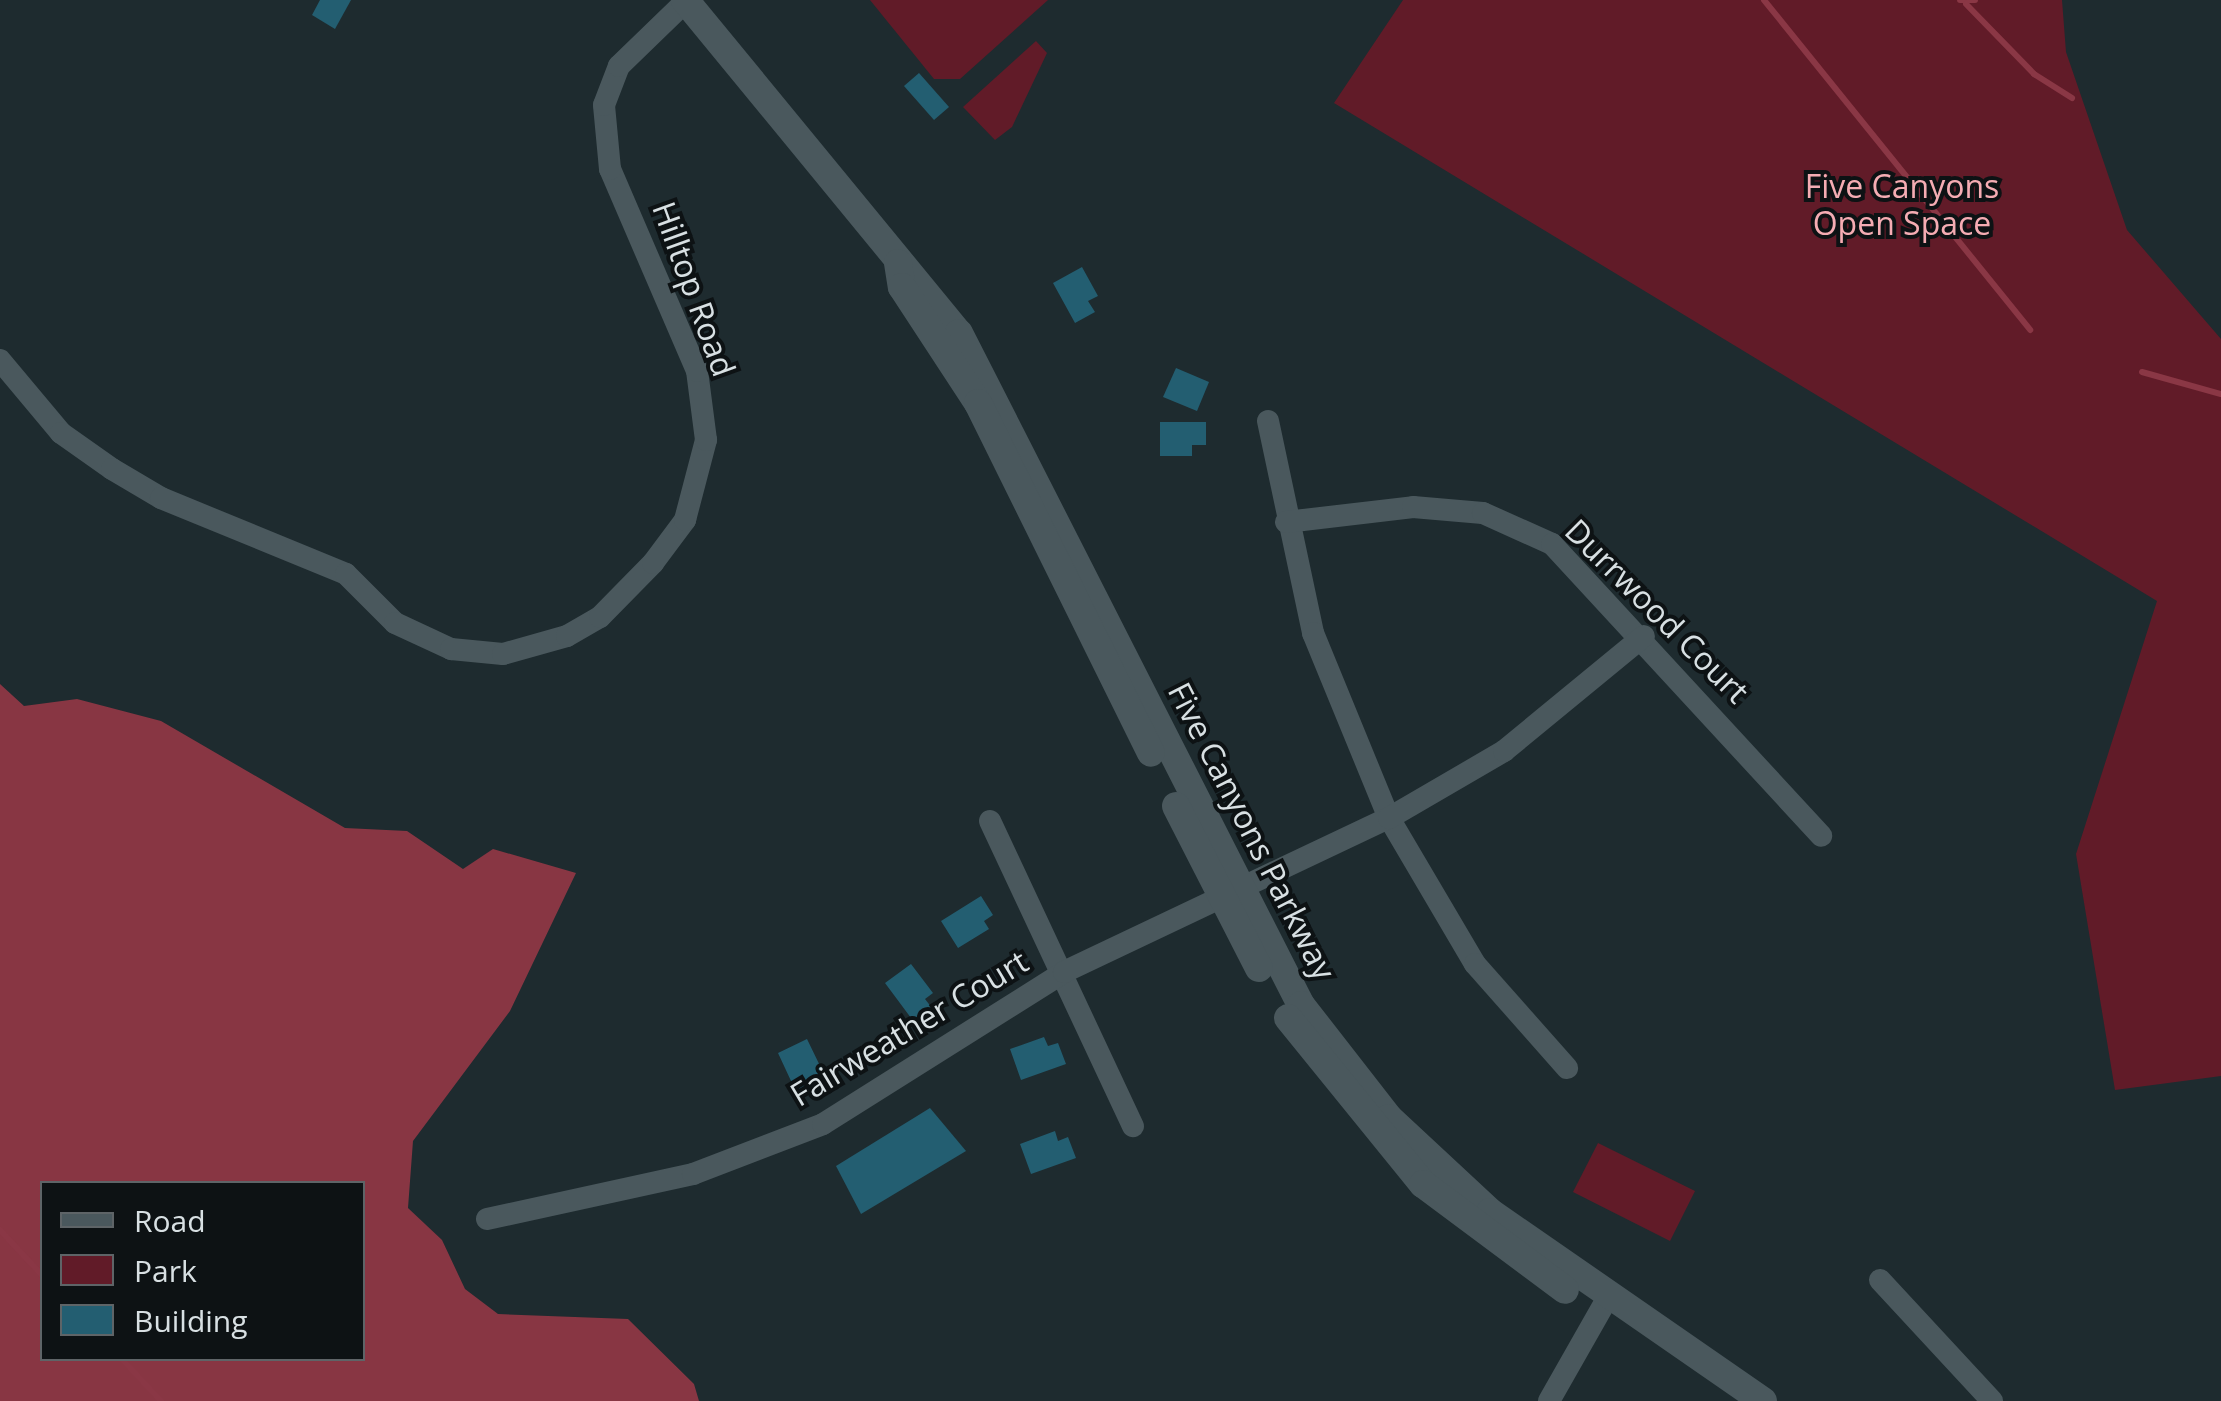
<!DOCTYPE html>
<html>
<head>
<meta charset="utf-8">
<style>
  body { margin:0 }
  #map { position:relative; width:2221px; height:1401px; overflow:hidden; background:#1e2b2f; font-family:"Open Sans",sans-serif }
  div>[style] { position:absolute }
  .green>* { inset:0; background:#611b28 }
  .forest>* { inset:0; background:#883643 }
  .stream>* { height:6px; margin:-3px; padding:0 3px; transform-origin:3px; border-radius:3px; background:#8a3745 }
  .building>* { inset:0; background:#235e71 }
  .minor>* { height:22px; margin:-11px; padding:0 11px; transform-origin:11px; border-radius:11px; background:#4a585d }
  .secondary>* { height:28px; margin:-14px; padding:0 14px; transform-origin:14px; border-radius:14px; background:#4a585d }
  span { translate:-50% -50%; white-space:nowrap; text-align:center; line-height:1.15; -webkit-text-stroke:8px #0d1214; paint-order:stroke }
  .park-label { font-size:32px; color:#f5acb3 }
  .street-label { font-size:32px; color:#d8e0e3 }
  .legend { position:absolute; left:40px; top:1181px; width:325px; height:180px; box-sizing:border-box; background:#0d1214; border:2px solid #5e6467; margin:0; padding:12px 18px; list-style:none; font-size:30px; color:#d8e0e3 }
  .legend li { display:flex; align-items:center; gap:20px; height:50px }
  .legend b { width:50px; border:2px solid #5e6467 }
</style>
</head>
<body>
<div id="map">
  <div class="green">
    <i style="clip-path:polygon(870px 0,1048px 0,960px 79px,934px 79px)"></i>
    <i style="clip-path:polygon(1403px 0,2062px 0,2066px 52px,2127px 230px,2221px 339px,2221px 1076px,2115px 1090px,2076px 854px,2157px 601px,1334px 103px)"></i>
    <i style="clip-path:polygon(1036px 41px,1047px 53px,1012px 127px,995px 140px,963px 107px)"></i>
    <i style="clip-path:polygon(1598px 1143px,1695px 1191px,1670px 1241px,1573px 1192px)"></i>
  </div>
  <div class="forest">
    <i style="clip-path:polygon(evenodd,0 684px,24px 706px,77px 699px,161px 721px,345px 828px,407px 831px,463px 869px,493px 849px,576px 873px,510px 1011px,413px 1141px,408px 1208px,442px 1240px,465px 1289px,498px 1314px,628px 1319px,694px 1384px,699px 1401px,0 1401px,0 684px,42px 1184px,362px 1184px,362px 1358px,42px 1358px,42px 1184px)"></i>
  </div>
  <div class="stream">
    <i style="left:1764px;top:0;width:424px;rotate:51.1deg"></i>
    <i style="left:1960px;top:0;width:15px"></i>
    <i style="left:1966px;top:4px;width:98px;rotate:45.8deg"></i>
    <i style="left:2034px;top:74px;width:45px;rotate:32.3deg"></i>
    <i style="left:2142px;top:372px;width:82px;rotate:15.6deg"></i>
    <i style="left:0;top:1230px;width:62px;rotate:47deg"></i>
    <i style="left:121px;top:1358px;width:59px;rotate:47.1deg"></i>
  </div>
  <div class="building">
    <i style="clip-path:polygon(320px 0,351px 0,335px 29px,312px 15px)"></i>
    <i style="clip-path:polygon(919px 73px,949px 107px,934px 120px,904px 86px)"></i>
    <i style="clip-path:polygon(1082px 267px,1098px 296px,1088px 301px,1095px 312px,1075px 323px,1053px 283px)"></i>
    <i style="clip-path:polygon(1176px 368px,1209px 382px,1197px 411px,1163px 397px)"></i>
    <i style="clip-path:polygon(1160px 422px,1206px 422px,1206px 445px,1192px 445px,1192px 456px,1160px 456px)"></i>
    <i style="clip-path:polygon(981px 896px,993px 915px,984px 921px,989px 929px,958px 948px,941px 921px)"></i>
    <i style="clip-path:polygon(911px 964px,933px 993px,925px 999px,932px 1008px,914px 1022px,885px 983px)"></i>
    <i style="clip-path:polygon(1044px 1037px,1048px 1046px,1058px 1043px,1066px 1064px,1021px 1080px,1010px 1049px)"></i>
    <i style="clip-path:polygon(807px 1039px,823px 1072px,814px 1076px,818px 1086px,798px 1096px,778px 1053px)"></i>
    <i style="clip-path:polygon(930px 1108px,966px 1151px,861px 1214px,836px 1166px)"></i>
    <i style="clip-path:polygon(1055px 1131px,1058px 1141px,1068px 1137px,1076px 1158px,1031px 1174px,1020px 1144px)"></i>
  </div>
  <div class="minor">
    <i style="left:0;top:360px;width:95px;rotate:50.1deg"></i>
    <i style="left:61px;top:433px;width:62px;rotate:35.2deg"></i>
    <i style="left:112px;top:469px;width:57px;rotate:30.6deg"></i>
    <i style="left:161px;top:498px;width:200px;rotate:22.3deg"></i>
    <i style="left:346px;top:574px;width:69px;rotate:45deg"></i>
    <i style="left:395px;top:623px;width:62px;rotate:24.9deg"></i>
    <i style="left:451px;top:649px;width:52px;rotate:5.5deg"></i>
    <i style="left:503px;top:654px;width:66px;rotate:-15.7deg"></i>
    <i style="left:567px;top:636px;width:38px;rotate:-30deg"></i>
    <i style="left:600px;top:617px;width:76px;rotate:-45.5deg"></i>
    <i style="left:653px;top:563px;width:54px;rotate:-53.3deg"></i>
    <i style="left:685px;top:520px;width:83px;rotate:-75.3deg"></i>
    <i style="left:706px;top:440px;width:70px;rotate:-97.4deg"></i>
    <i style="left:697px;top:371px;width:220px;rotate:-113.3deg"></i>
    <i style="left:610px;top:169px;width:64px;rotate:-95.4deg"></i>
    <i style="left:604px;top:105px;width:42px;rotate:-69deg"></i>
    <i style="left:619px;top:66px;width:93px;rotate:-44.1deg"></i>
    <i style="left:1268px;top:421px;width:217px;rotate:78deg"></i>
    <i style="left:1313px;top:633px;width:200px;rotate:67.7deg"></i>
    <i style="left:1389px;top:818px;width:169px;rotate:59.5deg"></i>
    <i style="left:1475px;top:964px;width:139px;rotate:48.5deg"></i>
    <i style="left:1286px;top:522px;width:128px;rotate:-6.7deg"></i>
    <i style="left:1413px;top:507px;width:70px;rotate:4.9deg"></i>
    <i style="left:1483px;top:513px;width:76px;rotate:24.2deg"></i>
    <i style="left:1552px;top:544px;width:397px;rotate:47.3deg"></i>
    <i style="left:990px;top:821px;width:337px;rotate:64.9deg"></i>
    <i style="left:487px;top:1219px;width:211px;rotate:-12.3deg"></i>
    <i style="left:693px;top:1174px;width:139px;rotate:-21deg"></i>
    <i style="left:823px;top:1124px;width:285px;rotate:-32.2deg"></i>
    <i style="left:1064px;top:972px;width:360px;rotate:-25.4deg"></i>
    <i style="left:1389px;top:818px;width:133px;rotate:-30.2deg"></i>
    <i style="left:1504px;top:751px;width:181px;rotate:-39.4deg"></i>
    <i style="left:1880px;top:1280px;width:165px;rotate:47.2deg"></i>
    <i style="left:1549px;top:1401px;width:117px;rotate:-60.4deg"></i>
  </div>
  <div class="secondary">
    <i style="left:685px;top:0;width:431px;rotate:50.6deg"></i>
    <i style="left:959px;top:333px;width:754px;rotate:63.03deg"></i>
    <i style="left:1301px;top:1005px;width:143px;rotate:52.1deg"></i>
    <i style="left:1389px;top:1118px;width:138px;rotate:42.9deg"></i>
    <i style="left:1490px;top:1212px;width:332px;rotate:34.7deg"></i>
    <i style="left:898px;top:263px;width:24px;rotate:81deg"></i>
    <i style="left:902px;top:287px;width:139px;rotate:56.8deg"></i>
    <i style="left:978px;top:403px;width:390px;rotate:63.7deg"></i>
    <i style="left:1176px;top:806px;width:182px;rotate:62.9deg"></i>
    <i style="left:1288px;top:1018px;width:214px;rotate:50.9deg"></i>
    <i style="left:1423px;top:1184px;width:177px;rotate:36.7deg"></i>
  </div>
  <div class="park-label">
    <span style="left:1902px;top:205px">Five Canyons<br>Open Space</span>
  </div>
  <div class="street-label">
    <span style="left:694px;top:289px;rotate:70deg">Hilltop Road</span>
    <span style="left:1657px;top:611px;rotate:45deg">Durrwood Court</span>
    <span style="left:1252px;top:831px;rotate:63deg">Five Canyons Parkway</span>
    <span style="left:909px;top:1028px;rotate:-31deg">Fairweather Court</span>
  </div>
  <ul class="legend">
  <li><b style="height:12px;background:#4a585d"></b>Road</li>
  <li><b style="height:28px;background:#611b28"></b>Park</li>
  <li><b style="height:28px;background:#235e71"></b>Building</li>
  </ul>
</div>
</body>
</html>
